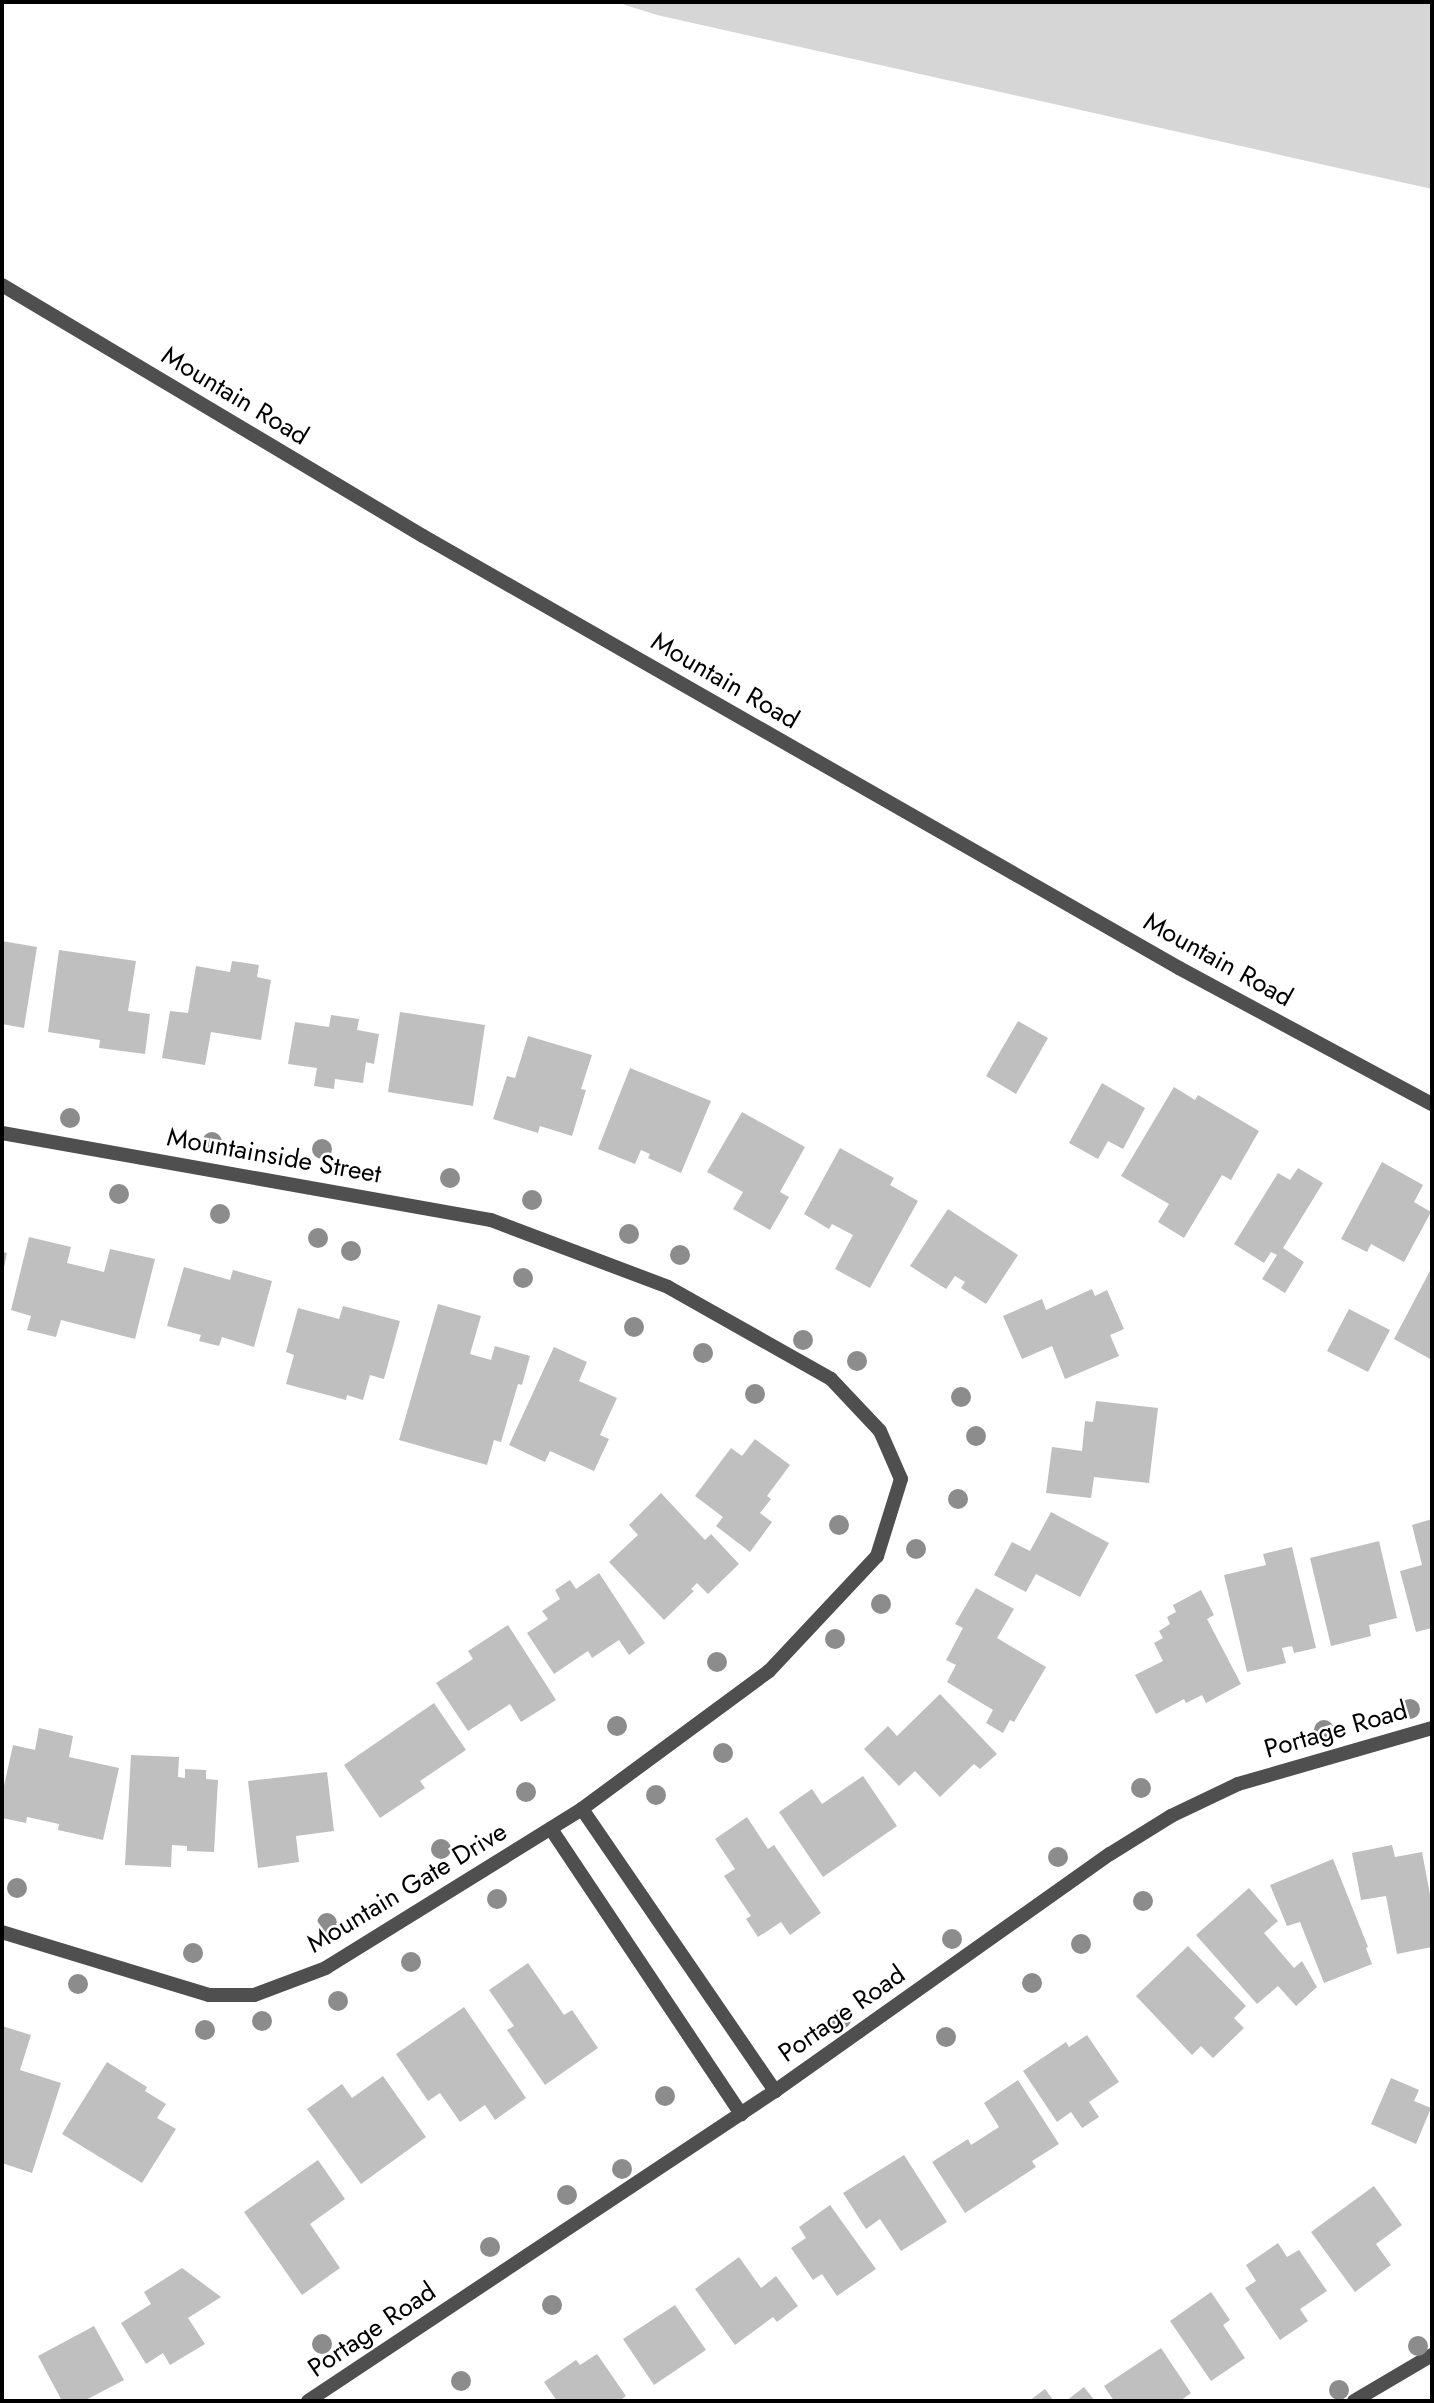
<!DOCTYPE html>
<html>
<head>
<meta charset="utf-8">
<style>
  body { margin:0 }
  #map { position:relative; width:1434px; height:2403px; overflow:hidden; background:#fff; font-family:Jost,sans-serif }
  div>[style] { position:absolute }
  .green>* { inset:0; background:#d6d6d6 }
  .building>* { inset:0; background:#bfbfbf }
  .minor>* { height:14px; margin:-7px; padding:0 7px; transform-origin:7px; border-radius:7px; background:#4f4f4f }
  .tertiary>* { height:14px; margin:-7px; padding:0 7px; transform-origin:7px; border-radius:7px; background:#4f4f4f }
  .trees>* { width:20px; height:20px; margin:-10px; border-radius:50%; background:#8c8c8c }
  span { translate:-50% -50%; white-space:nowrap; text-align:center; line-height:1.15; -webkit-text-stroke:5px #fff; paint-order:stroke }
  .street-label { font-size:26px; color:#000 }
  .frame { position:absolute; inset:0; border:4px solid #000; pointer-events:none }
</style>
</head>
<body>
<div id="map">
  <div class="green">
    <i style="clip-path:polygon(616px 2px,1432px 2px,1432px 189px,657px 15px)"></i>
  </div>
  <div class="building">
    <i style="clip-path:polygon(2px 941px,37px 947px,24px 1028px,2px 1024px)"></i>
    <i style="clip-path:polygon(59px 950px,136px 961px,128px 1011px,150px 1014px,145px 1054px,99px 1048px,100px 1040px,48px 1032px)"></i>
    <i style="clip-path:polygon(232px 961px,259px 965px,257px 977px,271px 980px,261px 1040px,211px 1032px,205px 1065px,162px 1058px,170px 1011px,188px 1013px,196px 966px,230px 972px)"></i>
    <i style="clip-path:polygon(400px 1012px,485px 1025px,473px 1106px,388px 1092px)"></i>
    <i style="clip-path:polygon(331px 1015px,359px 1019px,357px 1030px,379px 1034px,374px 1064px,366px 1062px,363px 1083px,335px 1079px,334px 1089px,314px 1086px,317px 1068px,288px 1064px,295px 1022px,329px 1027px)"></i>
    <i style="clip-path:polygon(1018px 1021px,1048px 1038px,1016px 1094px,986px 1076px)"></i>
    <i style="clip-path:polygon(528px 1036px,592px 1055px,581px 1089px,586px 1090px,572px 1136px,540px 1126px,538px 1133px,493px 1119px,507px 1076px,515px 1078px)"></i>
    <i style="clip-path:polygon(630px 1068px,711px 1101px,681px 1173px,648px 1158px,650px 1154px,641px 1150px,635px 1164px,598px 1149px)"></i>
    <i style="clip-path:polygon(1102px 1083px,1145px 1108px,1123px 1149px,1108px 1141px,1098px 1159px,1069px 1143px)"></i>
    <i style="clip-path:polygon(1174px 1087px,1195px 1100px,1198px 1095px,1259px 1131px,1231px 1180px,1222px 1175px,1184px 1238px,1158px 1222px,1169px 1204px,1121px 1176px)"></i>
    <i style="clip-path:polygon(742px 1112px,805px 1147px,780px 1192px,789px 1197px,770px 1230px,733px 1209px,743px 1192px,707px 1172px)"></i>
    <i style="clip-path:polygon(840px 1148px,894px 1178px,890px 1185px,918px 1201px,870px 1288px,835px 1269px,853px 1235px,832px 1224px,829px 1229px,804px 1214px)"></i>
    <i style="clip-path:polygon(1382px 1162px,1423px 1185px,1414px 1202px,1431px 1212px,1404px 1262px,1371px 1244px,1367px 1252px,1341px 1239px)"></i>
    <i style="clip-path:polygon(1298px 1168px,1323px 1183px,1283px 1248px,1304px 1262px,1285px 1293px,1262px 1279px,1277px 1255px,1271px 1252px,1264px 1263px,1234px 1244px,1278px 1173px,1290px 1180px)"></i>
    <i style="clip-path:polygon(948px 1209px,1018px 1255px,986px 1304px,961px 1288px,965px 1282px,955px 1276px,946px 1289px,910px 1266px)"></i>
    <i style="clip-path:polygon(29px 1237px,71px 1247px,67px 1263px,104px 1272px,110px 1249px,155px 1259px,135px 1339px,61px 1320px,56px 1337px,27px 1330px,31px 1316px,11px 1310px)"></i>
    <i style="clip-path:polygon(2px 1252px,7px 1253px,3px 1272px,2px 1272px)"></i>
    <i style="clip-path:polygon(184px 1267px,230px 1280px,233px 1270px,272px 1281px,254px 1347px,222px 1337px,219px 1346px,199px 1341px,201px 1335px,167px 1326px)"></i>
    <i style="clip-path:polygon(1432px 1267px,1432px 1360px,1394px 1339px)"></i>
    <i style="clip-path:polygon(1092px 1289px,1095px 1296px,1107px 1290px,1124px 1329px,1110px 1335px,1119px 1356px,1065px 1379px,1052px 1346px,1022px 1359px,1003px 1316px,1042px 1299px,1046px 1310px)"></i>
    <i style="clip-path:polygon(438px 1304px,481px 1316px,470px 1354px,491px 1360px,495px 1346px,530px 1356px,522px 1385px,518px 1384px,501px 1442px,494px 1440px,487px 1465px,399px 1440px)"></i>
    <i style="clip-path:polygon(343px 1306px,400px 1321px,384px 1379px,370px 1375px,363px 1400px,347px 1395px,346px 1400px,286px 1384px,294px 1355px,286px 1352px,298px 1308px,339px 1319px)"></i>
    <i style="clip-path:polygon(1349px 1309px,1390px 1330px,1368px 1372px,1327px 1351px)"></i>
    <i style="clip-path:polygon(554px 1347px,587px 1362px,579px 1381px,617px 1398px,600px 1435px,609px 1439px,594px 1471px,550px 1451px,545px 1462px,509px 1445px)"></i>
    <i style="clip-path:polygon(1096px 1401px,1158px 1408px,1149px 1483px,1094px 1477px,1091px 1498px,1046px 1493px,1052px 1447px,1082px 1451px,1085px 1421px,1093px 1422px)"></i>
    <i style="clip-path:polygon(755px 1439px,790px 1465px,767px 1496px,771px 1499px,760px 1513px,772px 1522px,750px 1552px,716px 1526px,723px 1517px,695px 1496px,731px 1448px,742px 1456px)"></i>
    <i style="clip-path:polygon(661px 1493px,705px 1540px,711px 1534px,739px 1564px,708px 1594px,697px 1583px,691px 1589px,694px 1591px,664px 1620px,609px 1562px,638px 1535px,629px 1525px)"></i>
    <i style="clip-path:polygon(1051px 1512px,1109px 1543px,1080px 1597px,1036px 1574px,1026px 1592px,994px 1575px,1012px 1542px,1030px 1551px)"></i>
    <i style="clip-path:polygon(1432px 1519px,1432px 1628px,1416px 1632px,1400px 1571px,1422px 1565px,1412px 1525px)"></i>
    <i style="clip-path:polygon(1379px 1541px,1397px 1618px,1369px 1625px,1371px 1636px,1331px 1646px,1310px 1558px)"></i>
    <i style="clip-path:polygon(1292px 1547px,1316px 1648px,1294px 1653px,1292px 1646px,1282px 1648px,1286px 1663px,1247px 1672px,1224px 1575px,1266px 1565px,1263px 1554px)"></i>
    <i style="clip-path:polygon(599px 1573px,645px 1643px,629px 1655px,619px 1640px,592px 1658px,588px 1651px,554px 1674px,527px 1633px,548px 1619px,542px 1611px,560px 1599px,555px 1590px,570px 1580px,576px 1589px)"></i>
    <i style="clip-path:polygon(976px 1588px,1014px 1609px,997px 1638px,1046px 1667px,1014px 1722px,1010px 1720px,1003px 1733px,986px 1723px,993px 1710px,947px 1682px,956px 1665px,946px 1660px,963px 1628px,955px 1624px)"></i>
    <i style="clip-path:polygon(1201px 1590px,1214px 1615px,1207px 1619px,1241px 1684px,1206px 1703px,1202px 1695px,1186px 1703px,1184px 1699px,1156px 1714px,1135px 1675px,1163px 1661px,1154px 1643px,1163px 1638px,1159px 1631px,1170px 1624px,1167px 1617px,1176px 1612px,1173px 1605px)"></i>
    <i style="clip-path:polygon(508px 1625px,556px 1700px,521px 1722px,510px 1704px,468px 1731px,436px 1683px,473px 1659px,468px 1651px)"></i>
    <i style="clip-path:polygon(940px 1694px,997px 1754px,980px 1769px,974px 1764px,940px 1797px,915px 1771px,899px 1786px,864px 1749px,888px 1726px,897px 1736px)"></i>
    <i style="clip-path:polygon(434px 1703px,466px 1750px,420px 1781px,425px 1788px,380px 1818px,344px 1765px)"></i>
    <i style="clip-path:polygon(39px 1728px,73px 1736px,69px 1757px,119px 1768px,103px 1840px,58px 1830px,59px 1824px,27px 1817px,26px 1823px,2px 1818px,2px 1795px,13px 1745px,35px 1750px)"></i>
    <i style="clip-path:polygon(131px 1755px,179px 1757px,178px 1777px,185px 1778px,185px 1769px,206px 1770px,206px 1779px,218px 1780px,214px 1852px,187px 1851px,187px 1846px,172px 1845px,171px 1867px,125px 1865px)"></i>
    <i style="clip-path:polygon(327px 1772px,334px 1831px,296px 1836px,299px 1862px,258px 1868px,248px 1781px)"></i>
    <i style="clip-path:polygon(863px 1776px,897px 1826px,823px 1877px,779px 1812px,812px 1789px,822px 1804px)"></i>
    <i style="clip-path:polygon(747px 1817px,768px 1849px,774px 1845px,821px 1913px,790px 1935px,781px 1922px,758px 1937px,746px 1919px,751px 1916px,724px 1876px,735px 1869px,715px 1839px)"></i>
    <i style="clip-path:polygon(1392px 1845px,1395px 1857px,1422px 1852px,1432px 1905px,1432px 1947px,1397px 1954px,1386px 1896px,1361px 1900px,1352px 1853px)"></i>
    <i style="clip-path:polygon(1333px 1859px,1368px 1947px,1366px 1948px,1372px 1964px,1324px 1983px,1300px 1922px,1287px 1926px,1270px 1885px)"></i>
    <i style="clip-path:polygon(1249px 1888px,1278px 1921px,1264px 1933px,1294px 1968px,1302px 1961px,1317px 1987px,1296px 2006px,1278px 1986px,1257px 2004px,1196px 1935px)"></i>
    <i style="clip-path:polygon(1188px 1946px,1246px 2006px,1234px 2018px,1244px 2028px,1213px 2058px,1201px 2046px,1192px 2055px,1136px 1996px)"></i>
    <i style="clip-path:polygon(528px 1963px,564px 2015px,572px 2010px,598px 2048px,545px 2085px,507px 2030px,514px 2026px,489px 1990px)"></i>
    <i style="clip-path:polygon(464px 2007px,526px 2098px,495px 2120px,485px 2105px,460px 2122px,440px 2093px,428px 2101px,396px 2054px)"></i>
    <i style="clip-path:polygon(2px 2026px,31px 2035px,20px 2070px,61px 2083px,32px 2173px,2px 2163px)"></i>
    <i style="clip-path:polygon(1087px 2035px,1119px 2082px,1089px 2102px,1099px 2117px,1082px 2128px,1071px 2112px,1057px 2122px,1023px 2071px,1066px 2042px,1069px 2047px)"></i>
    <i style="clip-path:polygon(107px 2062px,147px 2087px,145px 2091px,166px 2104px,157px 2118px,176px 2129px,142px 2183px,62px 2134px)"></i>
    <i style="clip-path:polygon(383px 2076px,426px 2137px,361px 2184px,307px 2109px,342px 2084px,352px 2098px)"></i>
    <i style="clip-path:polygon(1391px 2078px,1419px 2090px,1414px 2101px,1431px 2108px,1416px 2144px,1371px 2124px)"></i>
    <i style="clip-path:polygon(1018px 2080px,1059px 2144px,1032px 2161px,1036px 2167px,965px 2213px,932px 2162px,968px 2139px,971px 2145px,999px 2127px,984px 2103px)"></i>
    <i style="clip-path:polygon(904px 2155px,947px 2222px,901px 2251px,880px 2219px,866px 2229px,843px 2193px)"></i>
    <i style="clip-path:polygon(318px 2160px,345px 2199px,310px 2224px,340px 2268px,302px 2295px,244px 2212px)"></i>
    <i style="clip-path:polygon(1374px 2186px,1402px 2225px,1376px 2244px,1391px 2265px,1355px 2292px,1311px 2232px)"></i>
    <i style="clip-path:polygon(830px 2205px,876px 2269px,837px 2296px,822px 2274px,813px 2280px,791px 2248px,806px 2238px,799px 2227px)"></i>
    <i style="clip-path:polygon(1278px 2243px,1287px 2257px,1299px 2250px,1327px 2291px,1300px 2309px,1308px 2321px,1280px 2340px,1245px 2288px,1256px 2281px,1246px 2265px)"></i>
    <i style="clip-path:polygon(739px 2257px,761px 2288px,776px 2276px,798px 2306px,777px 2322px,773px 2317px,735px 2345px,695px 2289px)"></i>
    <i style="clip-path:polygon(182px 2268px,221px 2297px,188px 2318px,205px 2344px,170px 2365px,163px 2353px,146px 2364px,121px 2323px,151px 2304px,144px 2292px)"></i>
    <i style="clip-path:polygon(1211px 2292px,1230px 2320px,1223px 2325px,1245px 2358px,1211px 2381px,1170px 2321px)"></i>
    <i style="clip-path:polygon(675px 2305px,706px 2350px,654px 2385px,623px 2339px)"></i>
    <i style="clip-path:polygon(94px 2326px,124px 2380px,84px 2401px,62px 2401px,38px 2356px)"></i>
    <i style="clip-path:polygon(1161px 2348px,1191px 2393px,1180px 2401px,1114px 2401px,1104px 2386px)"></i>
    <i style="clip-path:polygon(597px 2354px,626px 2396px,619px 2401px,557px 2401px,544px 2382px,576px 2360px,580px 2365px)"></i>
    <i style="clip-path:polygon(1084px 2387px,1095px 2401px,1066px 2401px)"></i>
    <i style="clip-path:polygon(1045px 2389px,1054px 2401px,1029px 2401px)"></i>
  </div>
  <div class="minor">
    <i style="left:2px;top:1133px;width:497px;rotate:10.1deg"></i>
    <i style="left:491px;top:1220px;width:189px;rotate:20.7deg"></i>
    <i style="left:668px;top:1287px;width:187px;rotate:29.4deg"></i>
    <i style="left:831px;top:1379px;width:71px;rotate:46.7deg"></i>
    <i style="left:880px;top:1431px;width:52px;rotate:66.4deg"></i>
    <i style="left:901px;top:1479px;width:81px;rotate:107.3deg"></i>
    <i style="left:877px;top:1556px;width:158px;rotate:133.2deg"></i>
    <i style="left:769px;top:1671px;width:232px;rotate:143.6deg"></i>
    <i style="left:582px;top:1809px;width:301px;rotate:148.2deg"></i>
    <i style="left:326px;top:1968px;width:77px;rotate:159.4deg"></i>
    <i style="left:254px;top:1995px;width:45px;rotate:180deg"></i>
    <i style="left:209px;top:1995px;width:216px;rotate:-163.1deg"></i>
    <i style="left:582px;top:1809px;width:342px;rotate:55.6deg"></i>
    <i style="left:551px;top:1829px;width:343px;rotate:56.3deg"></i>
    <i style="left:1354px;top:2401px;width:91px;rotate:-30.5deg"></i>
  </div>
  <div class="tertiary">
    <i style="left:2px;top:285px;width:490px;rotate:30.8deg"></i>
    <i style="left:423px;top:536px;width:871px;rotate:29.74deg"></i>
    <i style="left:1179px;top:968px;width:287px;rotate:28.3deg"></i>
    <i style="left:308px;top:2401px;width:561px;rotate:-33.58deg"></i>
    <i style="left:775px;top:2091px;width:410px;rotate:-35.3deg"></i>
    <i style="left:1110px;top:1854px;width:72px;rotate:-31.9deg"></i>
    <i style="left:1171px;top:1816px;width:74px;rotate:-25.5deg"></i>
    <i style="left:1238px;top:1784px;width:202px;rotate:-16.1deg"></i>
  </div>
  <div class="trees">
    <i style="left:70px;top:1118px"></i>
    <i style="left:212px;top:1142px"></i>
    <i style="left:322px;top:1149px"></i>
    <i style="left:450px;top:1178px"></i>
    <i style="left:119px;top:1194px"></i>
    <i style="left:532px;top:1200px"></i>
    <i style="left:220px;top:1214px"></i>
    <i style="left:629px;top:1234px"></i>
    <i style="left:318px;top:1238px"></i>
    <i style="left:351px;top:1251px"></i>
    <i style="left:680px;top:1255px"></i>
    <i style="left:523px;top:1278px"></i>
    <i style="left:634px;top:1327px"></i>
    <i style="left:803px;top:1340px"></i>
    <i style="left:703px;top:1353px"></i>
    <i style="left:857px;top:1361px"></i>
    <i style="left:755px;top:1394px"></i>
    <i style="left:961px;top:1397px"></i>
    <i style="left:976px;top:1436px"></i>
    <i style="left:958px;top:1499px"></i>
    <i style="left:839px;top:1525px"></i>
    <i style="left:916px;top:1549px"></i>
    <i style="left:881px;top:1604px"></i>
    <i style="left:835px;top:1639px"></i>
    <i style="left:717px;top:1662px"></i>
    <i style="left:1410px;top:1709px"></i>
    <i style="left:617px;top:1726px"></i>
    <i style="left:1324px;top:1730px"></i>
    <i style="left:723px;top:1753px"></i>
    <i style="left:1141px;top:1788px"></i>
    <i style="left:526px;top:1792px"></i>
    <i style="left:656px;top:1795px"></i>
    <i style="left:441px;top:1849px"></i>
    <i style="left:1058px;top:1857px"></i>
    <i style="left:17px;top:1888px"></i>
    <i style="left:497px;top:1899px"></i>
    <i style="left:1143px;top:1901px"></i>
    <i style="left:327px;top:1923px"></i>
    <i style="left:952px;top:1939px"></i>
    <i style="left:1081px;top:1944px"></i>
    <i style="left:193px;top:1953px"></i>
    <i style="left:411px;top:1962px"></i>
    <i style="left:1032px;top:1983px"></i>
    <i style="left:78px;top:1984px"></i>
    <i style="left:338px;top:2001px"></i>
    <i style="left:841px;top:2019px"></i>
    <i style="left:262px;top:2021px"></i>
    <i style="left:205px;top:2030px"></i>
    <i style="left:946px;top:2037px"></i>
    <i style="left:665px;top:2096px"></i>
    <i style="left:622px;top:2169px"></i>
    <i style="left:567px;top:2195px"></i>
    <i style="left:490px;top:2247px"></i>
    <i style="left:552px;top:2305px"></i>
    <i style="left:322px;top:2344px"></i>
    <i style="left:1418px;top:2346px"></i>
    <i style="left:461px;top:2381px"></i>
    <i style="left:1339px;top:2390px"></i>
  </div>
  <div class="street-label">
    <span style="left:235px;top:396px;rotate:31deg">Mountain Road</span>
    <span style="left:725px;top:681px;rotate:30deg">Mountain Road</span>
    <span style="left:1218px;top:960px;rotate:29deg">Mountain Road</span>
    <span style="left:274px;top:1156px;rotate:10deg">Mountainside Street</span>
    <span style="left:1336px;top:1730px;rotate:-16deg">Portage Road</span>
    <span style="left:407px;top:1888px;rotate:-31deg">Mountain Gate Drive</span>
    <span style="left:842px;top:2014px;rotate:-35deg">Portage Road</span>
    <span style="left:372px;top:2330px;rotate:-34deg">Portage Road</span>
  </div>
  <div class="frame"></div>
</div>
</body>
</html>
